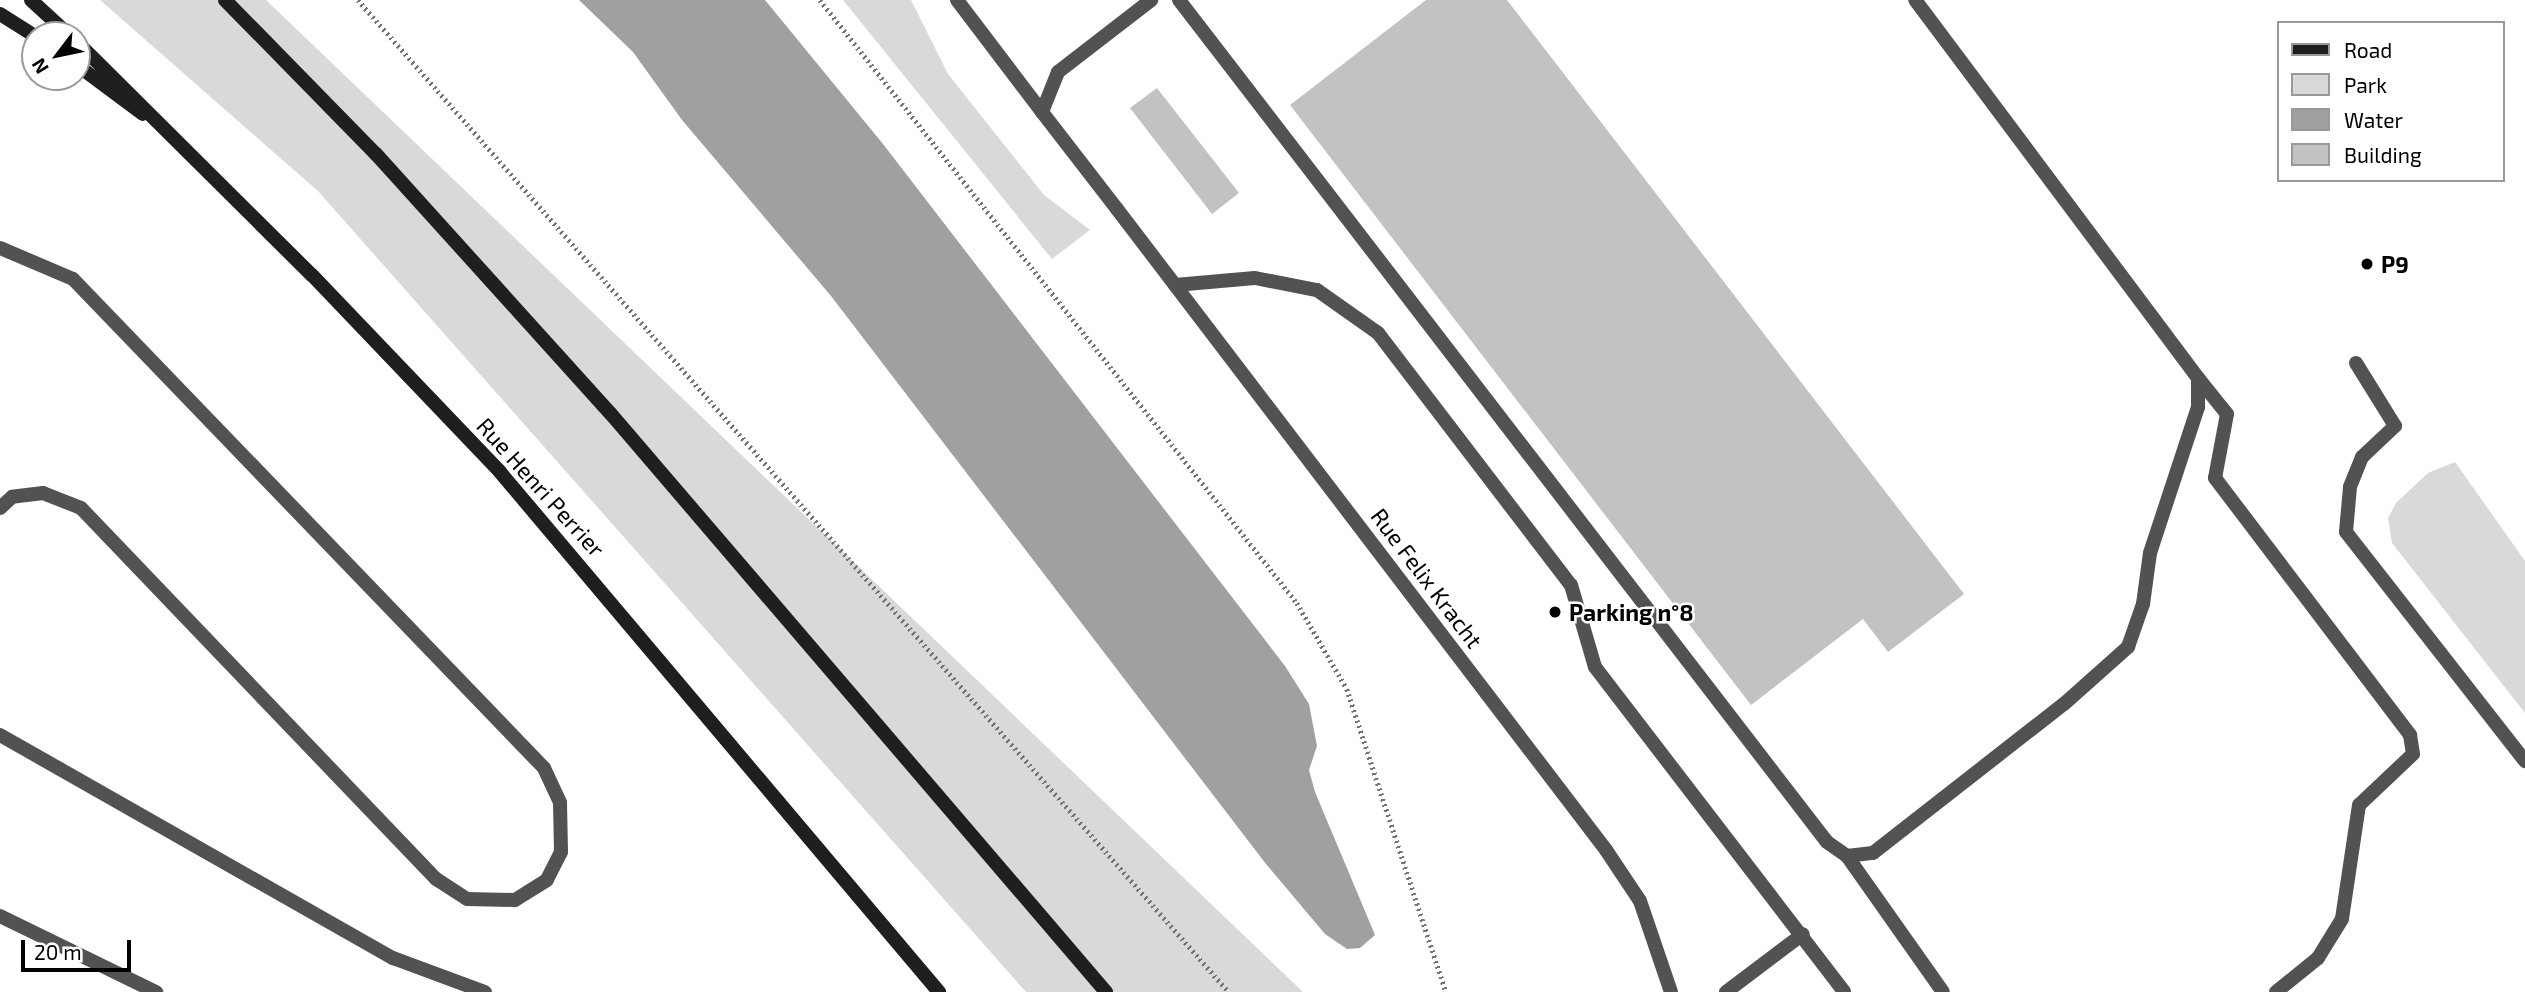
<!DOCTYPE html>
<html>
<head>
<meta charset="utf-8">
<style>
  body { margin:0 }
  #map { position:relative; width:2525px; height:992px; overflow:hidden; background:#fff; font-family:"Exo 2",sans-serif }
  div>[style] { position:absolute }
  .green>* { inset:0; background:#d9d9d9 }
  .water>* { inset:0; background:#a0a0a0 }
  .building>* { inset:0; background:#c2c2c2 }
  .path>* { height:4.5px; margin-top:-2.25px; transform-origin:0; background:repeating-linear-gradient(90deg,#747474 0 2px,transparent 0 5.5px) }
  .lane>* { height:14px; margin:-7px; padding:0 7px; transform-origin:7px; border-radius:7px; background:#525252 }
  .street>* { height:14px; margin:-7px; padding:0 7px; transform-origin:7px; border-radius:7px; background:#525252 }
  .secondary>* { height:14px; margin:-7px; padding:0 7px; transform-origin:7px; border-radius:7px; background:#1f1f1f }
  .dots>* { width:19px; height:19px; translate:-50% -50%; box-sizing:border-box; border:4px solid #fff; border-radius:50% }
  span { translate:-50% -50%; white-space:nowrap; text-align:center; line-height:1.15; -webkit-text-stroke:5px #fff; paint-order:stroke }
  .poi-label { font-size:23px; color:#000; font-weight:700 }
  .left { translate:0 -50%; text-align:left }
  .street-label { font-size:23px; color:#000 }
  .legend { position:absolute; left:2277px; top:21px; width:228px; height:161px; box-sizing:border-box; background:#fff; border:2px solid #999; margin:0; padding:9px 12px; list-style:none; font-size:21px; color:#000 }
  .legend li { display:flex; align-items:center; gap:14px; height:35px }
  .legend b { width:35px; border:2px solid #999 }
  .north { position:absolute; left:21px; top:21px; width:70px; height:70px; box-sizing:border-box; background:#fff; border:2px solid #999; border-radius:50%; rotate:238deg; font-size:19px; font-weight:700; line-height:28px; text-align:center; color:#000 }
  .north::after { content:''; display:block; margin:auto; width:24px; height:32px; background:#000; clip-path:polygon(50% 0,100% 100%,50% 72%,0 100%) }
  .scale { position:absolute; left:21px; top:940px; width:110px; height:32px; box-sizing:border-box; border:4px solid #000; border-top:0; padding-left:9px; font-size:21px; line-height:24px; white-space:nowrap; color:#000; -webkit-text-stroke:5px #fff; paint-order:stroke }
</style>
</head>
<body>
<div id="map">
  <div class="green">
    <i style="clip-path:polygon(100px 0,266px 0,1303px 992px,1026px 992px,318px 191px)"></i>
    <i style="clip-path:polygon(843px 0,911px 0,948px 74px,1044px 195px,1090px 230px,1052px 259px)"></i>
    <i style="clip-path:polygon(2455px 462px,2525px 561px,2525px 713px,2392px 543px,2388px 518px,2396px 503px,2428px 473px)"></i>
  </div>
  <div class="water">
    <i style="clip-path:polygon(579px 0,765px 0,883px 144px,1285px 666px,1309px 704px,1317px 746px,1309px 770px,1315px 792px,1375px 935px,1360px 948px,1347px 949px,1325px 934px,1266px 864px,831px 296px,682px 120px,633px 52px)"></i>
  </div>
  <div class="building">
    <i style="clip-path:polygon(1426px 0,1507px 0,1964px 594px,1888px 652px,1863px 619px,1751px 705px,1290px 105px)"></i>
    <i style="clip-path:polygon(1157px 88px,1239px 193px,1212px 214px,1130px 108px)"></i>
  </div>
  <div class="path">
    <i style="left:358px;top:0;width:1320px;rotate:48.72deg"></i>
    <i style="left:820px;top:0;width:769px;rotate:51.65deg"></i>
    <i style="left:1297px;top:603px;width:99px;rotate:59.8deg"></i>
    <i style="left:1347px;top:689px;width:319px;rotate:71.9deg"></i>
  </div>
  <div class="lane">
    <i style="left:957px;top:0;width:141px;rotate:52.8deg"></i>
    <i style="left:1179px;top:0;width:1062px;rotate:52.42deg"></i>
    <i style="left:1827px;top:842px;width:24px;rotate:35deg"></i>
    <i style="left:1847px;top:856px;width:26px;rotate:-7deg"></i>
    <i style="left:1873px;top:853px;width:242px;rotate:-38deg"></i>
    <i style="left:2064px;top:704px;width:86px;rotate:-41.7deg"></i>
    <i style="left:2128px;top:647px;width:46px;rotate:-70.8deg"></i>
    <i style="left:2143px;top:604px;width:51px;rotate:-82.2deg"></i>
    <i style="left:2150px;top:553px;width:154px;rotate:-71.8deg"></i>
    <i style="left:2198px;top:407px;width:29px;rotate:-90deg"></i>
    <i style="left:2198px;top:378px;width:472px;rotate:-126.8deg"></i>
    <i style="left:1117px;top:209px;width:123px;rotate:-127.7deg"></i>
    <i style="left:1042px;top:112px;width:43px;rotate:-68.2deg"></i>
    <i style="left:1058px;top:72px;width:118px;rotate:-37.7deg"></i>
    <i style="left:0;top:248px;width:79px;rotate:23deg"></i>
    <i style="left:73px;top:279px;width:679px;rotate:46.07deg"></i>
    <i style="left:544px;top:768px;width:38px;rotate:65deg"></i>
    <i style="left:560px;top:803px;width:49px;rotate:88.8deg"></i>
    <i style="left:561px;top:852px;width:31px;rotate:117deg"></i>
    <i style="left:547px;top:880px;width:38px;rotate:148deg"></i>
    <i style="left:515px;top:900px;width:48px;rotate:-178.8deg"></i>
    <i style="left:467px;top:899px;width:37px;rotate:-147deg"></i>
    <i style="left:436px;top:879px;width:513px;rotate:-133.74deg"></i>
    <i style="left:81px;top:508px;width:41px;rotate:-158.5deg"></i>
    <i style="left:43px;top:493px;width:31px;rotate:173deg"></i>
    <i style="left:12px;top:497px;width:16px;rotate:137deg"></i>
    <i style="left:1175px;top:285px;width:80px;rotate:-5deg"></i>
    <i style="left:1255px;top:278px;width:63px;rotate:11deg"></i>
    <i style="left:1317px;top:290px;width:75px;rotate:35.2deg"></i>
    <i style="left:1378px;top:333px;width:317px;rotate:52.6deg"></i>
    <i style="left:1571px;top:585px;width:85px;rotate:73.7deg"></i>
    <i style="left:1595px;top:667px;width:409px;rotate:52.5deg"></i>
    <i style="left:2356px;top:363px;width:74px;rotate:58.2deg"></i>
    <i style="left:2395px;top:426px;width:45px;rotate:136.8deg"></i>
    <i style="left:2362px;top:457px;width:32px;rotate:112deg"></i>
    <i style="left:2350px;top:487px;width:45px;rotate:95.1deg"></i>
    <i style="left:2346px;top:532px;width:291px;rotate:52deg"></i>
    <i style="left:2198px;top:378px;width:46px;rotate:51.1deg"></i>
    <i style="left:2227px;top:414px;width:65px;rotate:100.6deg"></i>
    <i style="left:2215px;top:478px;width:323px;rotate:52.8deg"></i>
    <i style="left:2410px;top:735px;width:19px;rotate:81deg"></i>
    <i style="left:2413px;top:754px;width:74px;rotate:136.6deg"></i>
    <i style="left:2359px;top:805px;width:115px;rotate:98.5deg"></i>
    <i style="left:2342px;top:919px;width:46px;rotate:121.6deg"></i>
    <i style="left:2318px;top:958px;width:54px;rotate:141deg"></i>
    <i style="left:0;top:735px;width:452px;rotate:29.6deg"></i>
    <i style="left:393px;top:958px;width:98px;rotate:20.3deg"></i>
    <i style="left:1847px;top:856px;width:166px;rotate:54.8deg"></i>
    <i style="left:0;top:916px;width:174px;rotate:26deg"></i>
    <i style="left:1726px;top:992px;width:96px;rotate:-37deg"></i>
  </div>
  <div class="street">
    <i style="left:1117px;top:209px;width:806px;rotate:52.66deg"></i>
    <i style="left:1606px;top:850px;width:61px;rotate:56.3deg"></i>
    <i style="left:1640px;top:901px;width:96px;rotate:71.2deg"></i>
  </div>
  <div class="secondary">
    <i style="left:31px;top:0;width:52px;rotate:42.6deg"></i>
    <i style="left:225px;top:0;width:216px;rotate:45.6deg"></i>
    <i style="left:376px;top:154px;width:350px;rotate:47.9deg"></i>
    <i style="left:611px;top:414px;width:761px;rotate:49.42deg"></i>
    <i style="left:0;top:14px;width:41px;rotate:32.2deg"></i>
    <i style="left:77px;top:42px;width:331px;rotate:44.8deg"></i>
    <i style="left:312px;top:275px;width:272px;rotate:46.3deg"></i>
    <i style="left:500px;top:472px;width:681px;rotate:49.83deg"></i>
    <i style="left:77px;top:65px;width:82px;rotate:36.6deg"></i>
  </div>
  <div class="dots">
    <i style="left:2367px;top:264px;background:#000"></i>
    <i style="left:1555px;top:612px;background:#000"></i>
  </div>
  <div class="poi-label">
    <span class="left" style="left:2381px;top:264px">P9</span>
    <span class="left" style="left:1569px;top:612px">Parking n°8</span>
  </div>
  <div class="street-label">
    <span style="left:541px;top:487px;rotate:48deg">Rue Henri Perrier</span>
    <span style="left:1427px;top:578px;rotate:53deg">Rue Felix Kracht</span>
  </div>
  <ul class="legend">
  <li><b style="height:9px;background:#1f1f1f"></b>Road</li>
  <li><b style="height:19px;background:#d9d9d9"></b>Park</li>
  <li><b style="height:19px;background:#a0a0a0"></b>Water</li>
  <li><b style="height:19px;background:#c2c2c2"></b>Building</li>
  </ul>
  <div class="north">N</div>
  <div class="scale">20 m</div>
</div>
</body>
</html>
